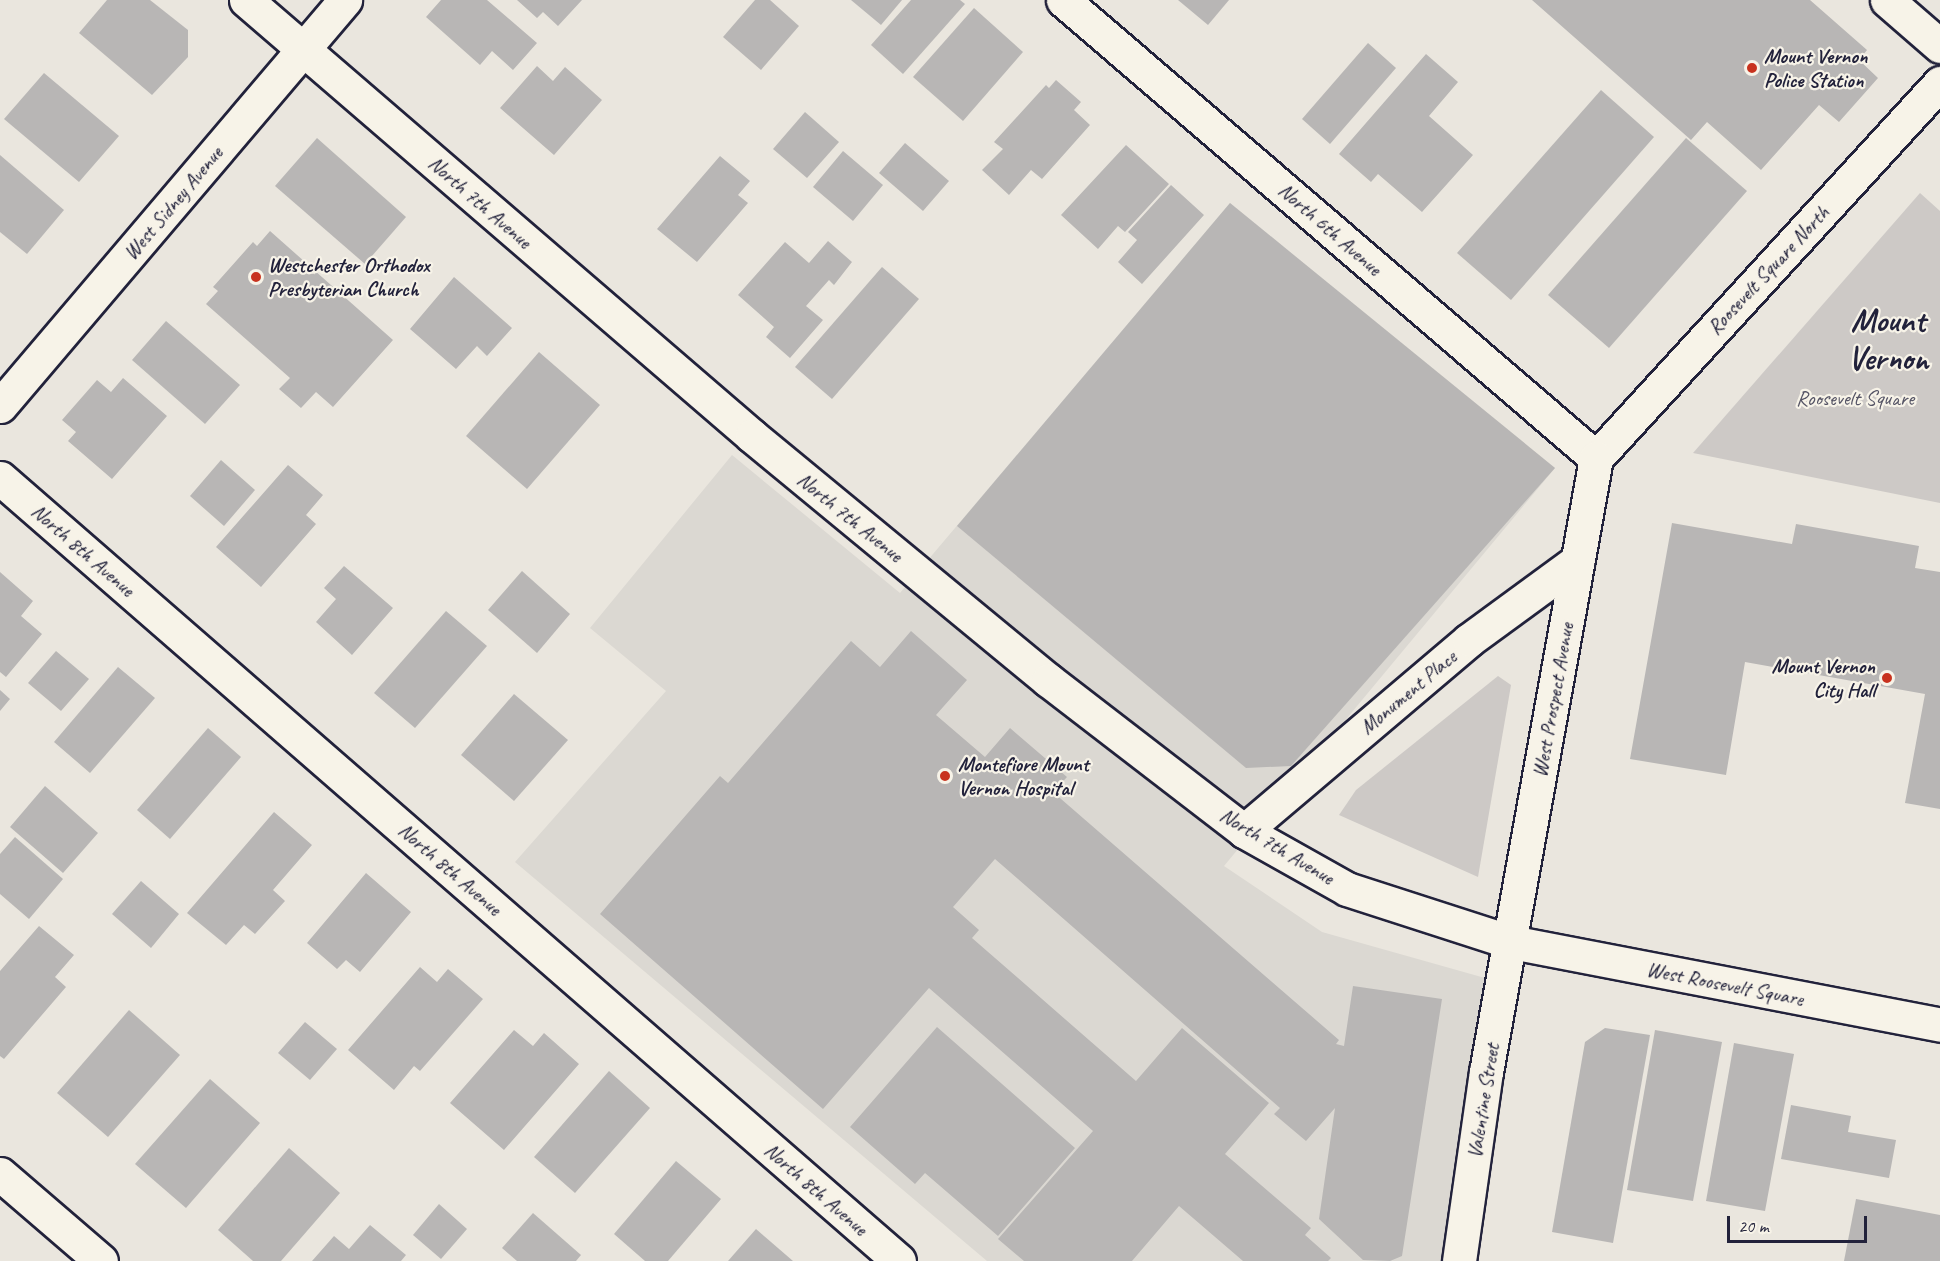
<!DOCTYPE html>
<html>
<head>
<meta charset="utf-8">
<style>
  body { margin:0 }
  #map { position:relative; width:1940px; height:1261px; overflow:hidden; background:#eae6de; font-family:Caveat,sans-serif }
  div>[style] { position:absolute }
  .built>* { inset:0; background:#dbd8d2 }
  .green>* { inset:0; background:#cdc9c6 }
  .building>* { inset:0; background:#b8b6b5 }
  .roads { filter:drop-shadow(2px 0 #22223b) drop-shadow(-2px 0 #22223b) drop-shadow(0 2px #22223b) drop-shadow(0 -2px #22223b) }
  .minor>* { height:33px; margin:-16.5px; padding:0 16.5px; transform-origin:16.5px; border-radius:16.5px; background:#f7f3e8 }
  .dots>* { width:16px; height:16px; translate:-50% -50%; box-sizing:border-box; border:3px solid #f7f3e8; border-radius:50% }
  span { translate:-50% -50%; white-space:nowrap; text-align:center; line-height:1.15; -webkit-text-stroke:4.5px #f7f3e8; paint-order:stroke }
  .poi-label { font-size:21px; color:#22223b; font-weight:700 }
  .left { translate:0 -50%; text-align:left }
  .right { translate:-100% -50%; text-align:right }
  .street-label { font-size:21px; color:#22223b }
  .park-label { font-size:21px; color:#555465 }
  .town-label { font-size:33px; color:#22223b; font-weight:700 }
  .scale { position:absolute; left:1727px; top:1216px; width:140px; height:27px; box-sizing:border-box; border:3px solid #22223b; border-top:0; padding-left:8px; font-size:18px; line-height:21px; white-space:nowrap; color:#22223b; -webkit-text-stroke:4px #f7f3e8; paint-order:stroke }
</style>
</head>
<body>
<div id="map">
  <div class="built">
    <i style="clip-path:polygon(1230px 203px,1555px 468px,1224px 866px,1322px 932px,1485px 978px,1441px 1261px,987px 1261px,515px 862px,666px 691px,590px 628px,732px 455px,900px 593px)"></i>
  </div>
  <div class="green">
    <i style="clip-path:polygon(1920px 193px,1940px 211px,1940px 503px,1693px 453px)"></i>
    <i style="clip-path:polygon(1498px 676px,1511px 685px,1478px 877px,1339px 815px,1356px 790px)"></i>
  </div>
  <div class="building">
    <i style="clip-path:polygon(107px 0,150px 0,188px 30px,188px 57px,152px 95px,79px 33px)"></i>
    <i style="clip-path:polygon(441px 0,487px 0,537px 43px,513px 70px,492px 51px,480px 65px,426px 17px)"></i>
    <i style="clip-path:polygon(517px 0,582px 0,558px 26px,543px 12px,537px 18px)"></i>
    <i style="clip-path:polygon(755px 0,770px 0,799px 26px,761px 70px,723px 37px)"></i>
    <i style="clip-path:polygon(851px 0,902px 0,881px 25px)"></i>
    <i style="clip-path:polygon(911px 0,960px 0,965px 4px,903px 74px,871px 45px)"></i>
    <i style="clip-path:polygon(1178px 0,1229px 0,1208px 25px)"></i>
    <i style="clip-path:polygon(1532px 0,1810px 0,1867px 50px,1859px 60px,1878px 78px,1839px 122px,1819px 105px,1761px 170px,1707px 122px,1691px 140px)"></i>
    <i style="clip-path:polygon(974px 8px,1023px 52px,963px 121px,913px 77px)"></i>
    <i style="clip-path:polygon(1368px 43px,1396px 68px,1330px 144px,1302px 119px)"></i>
    <i style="clip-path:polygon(1426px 54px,1458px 82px,1429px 116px,1473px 155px,1422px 212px,1378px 174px,1371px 182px,1339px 154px)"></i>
    <i style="clip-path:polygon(537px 66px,553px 81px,565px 67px,602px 100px,554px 155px,500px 108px)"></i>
    <i style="clip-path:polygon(44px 73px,119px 136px,79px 182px,4px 119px)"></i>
    <i style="clip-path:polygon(1056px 80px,1081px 102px,1074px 110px,1090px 125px,1042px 179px,1031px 170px,1009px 195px,982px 170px,1003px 149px,994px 142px,1046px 85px,1049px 88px)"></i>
    <i style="clip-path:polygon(1601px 90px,1654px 137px,1511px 300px,1457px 253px)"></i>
    <i style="clip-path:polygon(805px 112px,839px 142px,807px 178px,773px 149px)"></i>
    <i style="clip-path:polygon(317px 138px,406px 217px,365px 264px,275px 186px)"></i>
    <i style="clip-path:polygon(1686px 138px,1747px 191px,1609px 348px,1548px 295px)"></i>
    <i style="clip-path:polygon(905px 143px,949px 181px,923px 211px,879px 173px)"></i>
    <i style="clip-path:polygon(1126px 145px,1169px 184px,1125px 232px,1118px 226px,1098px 249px,1061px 215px)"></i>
    <i style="clip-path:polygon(843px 151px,883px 185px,853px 221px,813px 187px)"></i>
    <i style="clip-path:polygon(0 155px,64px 210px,27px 254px,0 232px)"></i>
    <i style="clip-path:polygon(720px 156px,750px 181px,738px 195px,748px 203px,697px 262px,657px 229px)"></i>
    <i style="clip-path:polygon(1171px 185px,1204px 215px,1142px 284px,1118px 262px,1137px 240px,1128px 232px)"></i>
    <i style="clip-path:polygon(1230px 203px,1555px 468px,1291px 766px,1246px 768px,957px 526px)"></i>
    <i style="clip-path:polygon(270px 231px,393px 340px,333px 407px,316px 392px,301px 408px,279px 389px,290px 378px,206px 304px,218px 291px,213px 287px,253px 242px,257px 246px)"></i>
    <i style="clip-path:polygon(828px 241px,852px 262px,834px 285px,829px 280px,806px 306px,823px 320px,790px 358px,766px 337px,774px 327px,738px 295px,785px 242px,809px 263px)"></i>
    <i style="clip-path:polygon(882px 267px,919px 299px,832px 399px,795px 367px)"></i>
    <i style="clip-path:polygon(454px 277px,512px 328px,487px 356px,477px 346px,456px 369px,410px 329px)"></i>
    <i style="clip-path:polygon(166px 321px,240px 385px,205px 424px,132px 360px)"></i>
    <i style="clip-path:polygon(539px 352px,600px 405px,527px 489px,466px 436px)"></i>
    <i style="clip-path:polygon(123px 378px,167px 416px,112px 479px,68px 441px,76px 432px,62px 420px,97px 380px,111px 392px)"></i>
    <i style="clip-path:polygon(221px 460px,255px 490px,224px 526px,190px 496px)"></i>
    <i style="clip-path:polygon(288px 465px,323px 495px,306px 515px,316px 524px,261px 587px,216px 547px)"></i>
    <i style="clip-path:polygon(1672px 523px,1792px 544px,1796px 524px,1919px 546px,1915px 568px,1940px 572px,1940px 809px,1905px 803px,1925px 694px,1745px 662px,1726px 775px,1630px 759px)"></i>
    <i style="clip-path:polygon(344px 566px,393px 608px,352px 655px,316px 622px,336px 599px,324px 588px)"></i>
    <i style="clip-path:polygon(522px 571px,570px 614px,537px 653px,488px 610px)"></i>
    <i style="clip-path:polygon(0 572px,33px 601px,21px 616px,42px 634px,6px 677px,0 672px)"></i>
    <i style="clip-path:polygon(446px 611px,487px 646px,415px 728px,374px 693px)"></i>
    <i style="clip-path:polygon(911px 631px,967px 680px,936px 715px,985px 757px,1010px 728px,1067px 777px,1053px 792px,1339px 1040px,1336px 1044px,1344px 1046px,1353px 986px,1442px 999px,1402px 1256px,1390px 1261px,1363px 1260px,1319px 1219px,1335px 1108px,1306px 1141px,1274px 1114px,1280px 1108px,995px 859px,953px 907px,979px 930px,972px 938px,1136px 1081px,1182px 1028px,1269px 1103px,1225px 1154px,1311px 1228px,1305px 1235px,1331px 1258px,1328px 1261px,1243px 1261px,1179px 1206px,1132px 1261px,1024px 1261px,998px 1239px,1093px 1131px,929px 988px,823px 1109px,600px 914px,720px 776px,728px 783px,851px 641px,880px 667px)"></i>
    <i style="clip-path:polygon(56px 651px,89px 679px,61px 711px,28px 683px)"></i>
    <i style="clip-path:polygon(118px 667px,155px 698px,90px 773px,54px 742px)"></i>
    <i style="clip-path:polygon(0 690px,10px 699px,0 711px)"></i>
    <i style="clip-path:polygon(514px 694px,568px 740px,514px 801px,461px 755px)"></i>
    <i style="clip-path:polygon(208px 728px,241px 757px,170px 839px,137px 810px)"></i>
    <i style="clip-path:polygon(45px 786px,98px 833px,63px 873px,10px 827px)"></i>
    <i style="clip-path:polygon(274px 812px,312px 845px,273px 890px,285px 901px,255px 934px,244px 925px,226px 945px,187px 913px)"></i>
    <i style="clip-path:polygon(15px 837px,63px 879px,29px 919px,0 894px,0 854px)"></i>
    <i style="clip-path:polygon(366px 873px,411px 912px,360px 972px,346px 960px,337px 969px,307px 943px)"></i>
    <i style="clip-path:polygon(141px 881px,179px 914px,151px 948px,112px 914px)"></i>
    <i style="clip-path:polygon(39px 926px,74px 955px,55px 977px,66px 987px,4px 1059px,0 1056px,0 971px)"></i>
    <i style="clip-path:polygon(420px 967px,437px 982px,448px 969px,483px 999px,420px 1071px,414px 1066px,394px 1090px,348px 1050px)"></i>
    <i style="clip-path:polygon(129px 1010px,180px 1055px,108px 1137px,57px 1093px)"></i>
    <i style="clip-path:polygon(305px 1022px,337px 1049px,310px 1080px,278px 1053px)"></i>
    <i style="clip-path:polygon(937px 1027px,1075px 1148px,998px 1236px,925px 1173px,915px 1184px,850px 1127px)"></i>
    <i style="clip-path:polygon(1605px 1028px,1650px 1035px,1613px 1243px,1552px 1232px,1585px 1042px)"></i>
    <i style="clip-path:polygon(514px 1030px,533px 1046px,544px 1033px,579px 1064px,504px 1150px,450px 1103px)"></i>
    <i style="clip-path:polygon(1655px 1030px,1722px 1042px,1693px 1201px,1627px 1190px)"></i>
    <i style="clip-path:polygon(1734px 1043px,1794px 1054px,1765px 1211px,1706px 1201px)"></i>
    <i style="clip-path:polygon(609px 1071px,650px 1108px,575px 1193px,534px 1157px)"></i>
    <i style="clip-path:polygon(210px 1079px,260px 1123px,186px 1208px,135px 1164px)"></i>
    <i style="clip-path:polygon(1791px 1105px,1851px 1116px,1848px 1132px,1896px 1140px,1889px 1178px,1781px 1159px)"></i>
    <i style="clip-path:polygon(289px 1148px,340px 1193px,281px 1261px,253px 1261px,218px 1230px)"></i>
    <i style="clip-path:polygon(676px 1161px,721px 1199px,668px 1261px,645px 1261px,614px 1234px)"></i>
    <i style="clip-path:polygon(1856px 1199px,1940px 1215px,1940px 1261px,1844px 1261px)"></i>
    <i style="clip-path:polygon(439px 1204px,467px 1229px,441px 1259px,413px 1235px)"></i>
    <i style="clip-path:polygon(533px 1213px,581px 1255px,576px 1261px,517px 1261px,502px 1248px)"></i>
    <i style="clip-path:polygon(370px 1225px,406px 1255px,401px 1261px,312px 1261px,334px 1236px,349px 1249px)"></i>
    <i style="clip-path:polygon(756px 1229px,793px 1261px,728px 1261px)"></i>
  </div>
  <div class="roads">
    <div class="minor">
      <i style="left:246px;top:0;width:668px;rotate:40.75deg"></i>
      <i style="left:752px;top:436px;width:384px;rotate:39.5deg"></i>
      <i style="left:1048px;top:680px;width:247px;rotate:37.6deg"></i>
      <i style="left:1244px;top:831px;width:118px;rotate:29.4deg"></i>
      <i style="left:1347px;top:889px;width:172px;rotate:17.9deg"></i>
      <i style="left:1511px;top:942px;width:437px;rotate:10.9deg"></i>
      <i style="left:1063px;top:0;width:703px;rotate:40.67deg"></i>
      <i style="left:1887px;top:0;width:70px;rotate:41deg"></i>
      <i style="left:0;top:406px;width:533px;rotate:-49.64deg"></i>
      <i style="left:1596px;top:458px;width:509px;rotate:-47.47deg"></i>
      <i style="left:0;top:478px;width:1192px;rotate:41.05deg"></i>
      <i style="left:1244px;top:831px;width:295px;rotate:-40.3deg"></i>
      <i style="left:1469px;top:640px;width:134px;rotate:-36.2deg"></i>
      <i style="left:0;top:1174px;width:133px;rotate:40.7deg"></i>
      <i style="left:1459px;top:1261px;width:191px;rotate:-81.9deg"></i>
      <i style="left:1486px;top:1072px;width:624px;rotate:-79.84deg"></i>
    </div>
  </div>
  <div class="dots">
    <i style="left:1752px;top:68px;background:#c8321e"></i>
    <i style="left:256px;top:277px;background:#c8321e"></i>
    <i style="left:1887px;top:678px;background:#c8321e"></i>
    <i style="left:945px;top:776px;background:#c8321e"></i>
  </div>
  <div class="poi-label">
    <span class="left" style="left:1764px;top:68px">Mount Vernon<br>Police Station</span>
    <span class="left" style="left:268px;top:277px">Westchester Orthodox<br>Presbyterian Church</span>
    <span class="right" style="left:1875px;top:678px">Mount Vernon<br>City Hall</span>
    <span class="left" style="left:958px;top:776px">Montefiore Mount<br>Vernon Hospital</span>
  </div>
  <div class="street-label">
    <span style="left:480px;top:202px;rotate:41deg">North 7th Avenue</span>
    <span style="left:173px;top:203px;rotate:-50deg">West Sidney Avenue</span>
    <span style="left:1330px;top:229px;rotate:41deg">North 6th Avenue</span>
    <span style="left:1768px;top:270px;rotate:-47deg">Roosevelt Square North</span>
    <span style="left:850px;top:517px;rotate:39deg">North 7th Avenue</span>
    <span style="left:83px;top:550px;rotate:41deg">North 8th Avenue</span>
    <span style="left:1408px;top:692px;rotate:-40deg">Monument Place</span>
    <span style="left:1553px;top:700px;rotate:-80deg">West Prospect Avenue</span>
    <span style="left:1277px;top:846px;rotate:31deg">North 7th Avenue</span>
    <span style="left:450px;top:869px;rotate:41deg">North 8th Avenue</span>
    <span style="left:1725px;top:984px;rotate:11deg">West Roosevelt Square</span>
    <span style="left:1483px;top:1101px;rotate:-81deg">Valentine Street</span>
    <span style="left:816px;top:1189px;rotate:41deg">North 8th Avenue</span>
  </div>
  <div class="park-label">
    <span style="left:1855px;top:398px">Roosevelt Square</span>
  </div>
  <div class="town-label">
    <span style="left:1888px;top:340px">Mount<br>Vernon</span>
  </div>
  <div class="scale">20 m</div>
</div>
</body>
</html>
